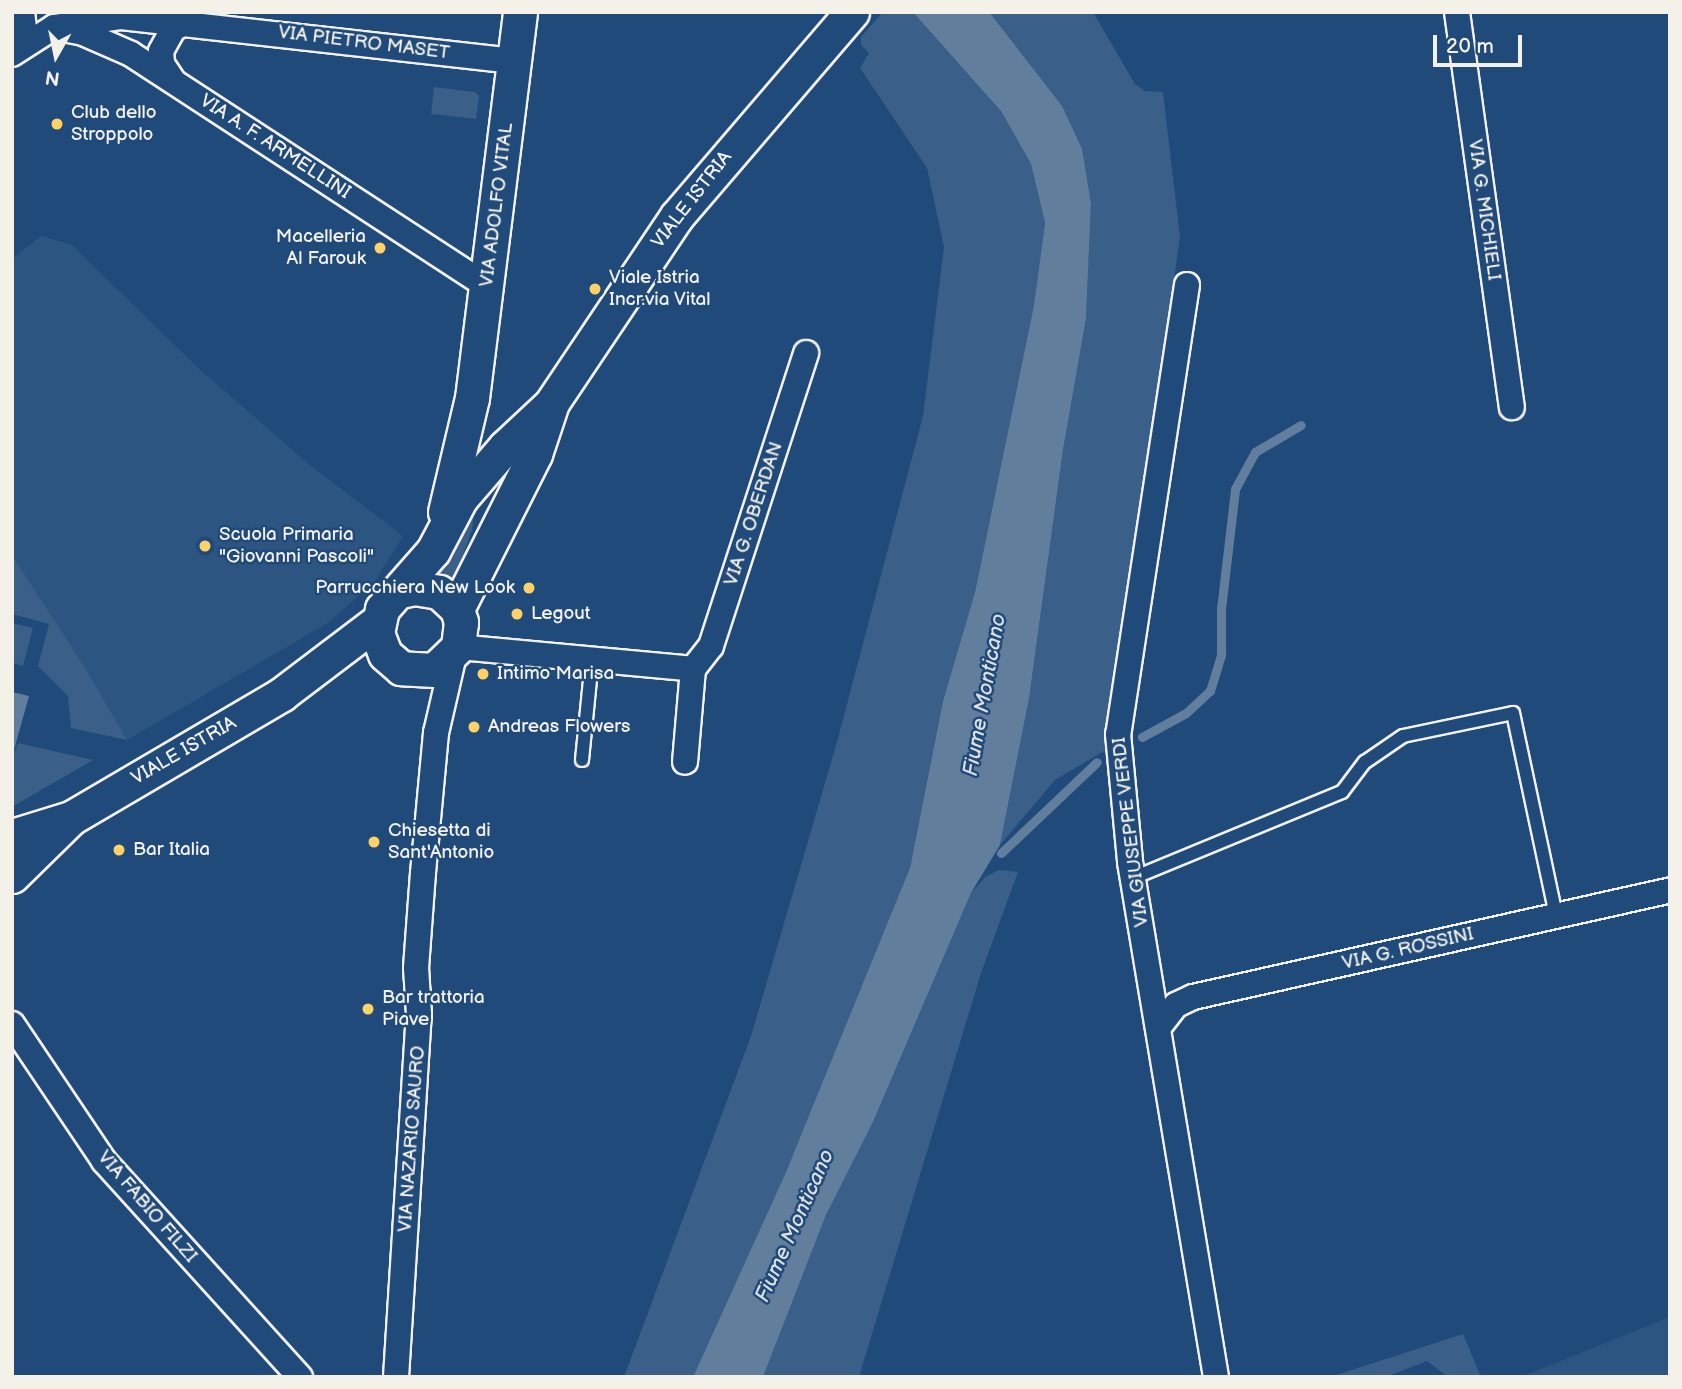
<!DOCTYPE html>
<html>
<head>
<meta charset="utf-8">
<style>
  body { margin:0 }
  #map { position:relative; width:1682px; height:1389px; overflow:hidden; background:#1f4a7a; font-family:"Balsamiq Sans",sans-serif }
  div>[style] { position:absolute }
  .built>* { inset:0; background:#2d5581 }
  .green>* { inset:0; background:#3a5f88 }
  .water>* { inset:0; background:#627e9d }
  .stream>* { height:9px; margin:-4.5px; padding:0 4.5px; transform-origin:4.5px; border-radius:4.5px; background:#627e9d }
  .roads { filter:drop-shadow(2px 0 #f4f1e8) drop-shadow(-2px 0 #f4f1e8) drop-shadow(0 2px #f4f1e8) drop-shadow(0 -2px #f4f1e8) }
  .lane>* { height:12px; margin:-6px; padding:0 6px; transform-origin:6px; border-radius:6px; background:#1f4a7a }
  .street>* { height:24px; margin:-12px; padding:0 12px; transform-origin:12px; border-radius:12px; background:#1f4a7a }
  .secondary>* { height:33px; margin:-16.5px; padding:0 16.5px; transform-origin:16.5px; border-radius:16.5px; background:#1f4a7a }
  .dots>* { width:19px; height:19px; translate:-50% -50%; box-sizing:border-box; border:4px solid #1f4a7a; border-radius:50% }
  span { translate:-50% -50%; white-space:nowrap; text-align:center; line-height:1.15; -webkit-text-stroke:5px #1f4a7a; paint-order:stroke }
  .street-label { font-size:19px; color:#f4f1e8 }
  .poi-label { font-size:19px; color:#f4f1e8 }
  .left { translate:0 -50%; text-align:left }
  .right { translate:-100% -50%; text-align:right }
  .water-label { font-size:21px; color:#dee0dd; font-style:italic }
  .frame { position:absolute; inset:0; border:14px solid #f4f1e8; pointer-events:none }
  .north { position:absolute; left:21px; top:21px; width:70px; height:70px; -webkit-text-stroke:5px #1f4a7a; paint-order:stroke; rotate:189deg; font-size:19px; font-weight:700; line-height:28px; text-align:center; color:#f4f1e8 }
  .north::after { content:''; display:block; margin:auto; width:24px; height:32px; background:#f4f1e8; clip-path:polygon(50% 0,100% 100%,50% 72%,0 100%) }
  .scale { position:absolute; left:1433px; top:35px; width:89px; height:32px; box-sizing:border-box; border:4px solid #f4f1e8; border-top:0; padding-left:9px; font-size:21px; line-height:24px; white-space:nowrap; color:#f4f1e8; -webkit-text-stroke:5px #1f4a7a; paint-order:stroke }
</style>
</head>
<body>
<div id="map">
  <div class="built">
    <i style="clip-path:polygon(41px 236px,72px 245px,198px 368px,311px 466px,403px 536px,375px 581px,328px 623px,127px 740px,12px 556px,12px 259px)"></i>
    <i style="clip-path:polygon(1670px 1317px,1670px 1377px,1521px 1377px)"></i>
  </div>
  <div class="green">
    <i style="clip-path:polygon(883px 12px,913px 12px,955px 55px,1001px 111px,1031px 164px,1045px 223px,1034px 305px,975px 592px,943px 701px,910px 868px,893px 918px,786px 1172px,693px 1377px,624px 1377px,751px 1036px,837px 742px,923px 416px,944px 247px,927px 168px,860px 68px,869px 53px,861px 45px,861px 37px)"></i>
    <i style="clip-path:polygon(989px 12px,1093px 12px,1135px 84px,1145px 91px,1163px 92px,1180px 237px,1106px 750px,1055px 780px,1000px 845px,1029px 699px,1063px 450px,1086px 319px,1091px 204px)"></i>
    <i style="clip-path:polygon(434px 87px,475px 92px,479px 96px,476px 119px,431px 114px)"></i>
    <i style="clip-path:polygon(476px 496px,472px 530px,454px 581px,435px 573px)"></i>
    <i style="clip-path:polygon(13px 557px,87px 671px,127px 740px,71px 728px,68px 696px,38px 666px,49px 624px,12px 614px)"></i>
    <i style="clip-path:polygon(12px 623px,33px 628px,23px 666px,12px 663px)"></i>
    <i style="clip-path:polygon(18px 743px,93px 760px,12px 807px,12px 757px)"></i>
    <i style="clip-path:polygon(999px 870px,1018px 872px,981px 973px,859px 1377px,763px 1377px,826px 1215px,873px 1122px,971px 893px,985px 877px)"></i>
    <i style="clip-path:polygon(1463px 1334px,1481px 1377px,1448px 1377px,1427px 1361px,1386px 1377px,1330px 1377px)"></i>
  </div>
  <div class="water">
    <i style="clip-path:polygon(913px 12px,989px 12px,1062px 106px,1082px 149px,1091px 204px,1086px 319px,1063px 450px,1029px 699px,1000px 845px,971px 893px,873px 1122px,826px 1215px,763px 1377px,693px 1377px,786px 1172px,910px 868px,943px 701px,975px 592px,1034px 305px,1045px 223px,1031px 164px,1001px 111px)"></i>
    <i style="clip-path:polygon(12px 692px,29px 696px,12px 757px)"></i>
  </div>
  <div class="stream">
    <i style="left:1142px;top:737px;width:50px;rotate:-28.6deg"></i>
    <i style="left:1186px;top:713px;width:33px;rotate:-43deg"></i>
    <i style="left:1210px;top:691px;width:39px;rotate:-73deg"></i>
    <i style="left:1221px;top:654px;width:45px;rotate:-90deg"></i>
    <i style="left:1221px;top:609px;width:121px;rotate:-83.3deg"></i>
    <i style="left:1235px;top:489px;width:42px;rotate:-61.6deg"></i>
    <i style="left:1255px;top:452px;width:53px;rotate:-30.4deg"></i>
    <i style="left:1001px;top:853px;width:132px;rotate:-43.5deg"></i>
  </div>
  <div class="roads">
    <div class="lane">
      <i style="left:582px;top:760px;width:100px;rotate:-84.3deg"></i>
      <i style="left:1133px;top:878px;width:226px;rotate:-22.4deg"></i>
      <i style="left:1342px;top:792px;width:38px;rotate:-53deg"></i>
      <i style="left:1365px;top:762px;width:46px;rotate:-34.4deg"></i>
      <i style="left:1403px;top:736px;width:112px;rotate:-11.8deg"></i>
      <i style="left:1513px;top:713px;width:207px;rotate:78deg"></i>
    </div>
    <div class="street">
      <i style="left:22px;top:12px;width:31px;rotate:83deg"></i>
      <i style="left:1457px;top:12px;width:399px;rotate:82.1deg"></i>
      <i style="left:58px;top:28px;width:25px;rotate:11deg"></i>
      <i style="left:83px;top:33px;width:52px;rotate:23.6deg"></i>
      <i style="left:131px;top:54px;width:425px;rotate:33.1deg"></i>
      <i style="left:12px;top:54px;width:50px;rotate:-32.7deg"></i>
      <i style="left:54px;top:27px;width:68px;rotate:-8.5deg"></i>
      <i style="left:121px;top:17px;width:395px;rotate:6.4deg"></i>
      <i style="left:172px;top:79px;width:18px;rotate:-124deg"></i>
      <i style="left:162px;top:64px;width:13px;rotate:-94deg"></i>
      <i style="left:161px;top:51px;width:25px;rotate:-61deg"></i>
      <i style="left:173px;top:29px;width:15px;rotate:-28deg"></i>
      <i style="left:1187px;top:285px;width:454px;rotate:98.7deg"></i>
      <i style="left:1118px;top:734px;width:129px;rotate:84.6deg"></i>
      <i style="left:1130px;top:862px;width:522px;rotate:80.52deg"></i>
      <i style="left:458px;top:647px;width:236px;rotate:5.3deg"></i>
      <i style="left:693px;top:669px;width:93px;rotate:94.9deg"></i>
      <i style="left:693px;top:669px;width:29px;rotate:-52deg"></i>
      <i style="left:711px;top:646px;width:308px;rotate:-72deg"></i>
      <i style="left:12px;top:1024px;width:165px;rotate:56.1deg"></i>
      <i style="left:104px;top:1161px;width:292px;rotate:47.8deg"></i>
      <i style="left:1158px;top:1028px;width:29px;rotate:-52deg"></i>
      <i style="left:1176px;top:1005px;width:19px;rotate:-25deg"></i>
      <i style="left:1193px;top:997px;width:489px;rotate:-12.6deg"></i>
      <i style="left:396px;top:1377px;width:364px;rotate:-86.4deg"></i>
      <i style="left:419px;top:1014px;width:46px;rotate:-93.7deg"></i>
      <i style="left:416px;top:968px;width:95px;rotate:-85.8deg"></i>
      <i style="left:423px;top:873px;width:141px;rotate:-84.7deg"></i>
      <i style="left:436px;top:733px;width:80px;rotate:-77deg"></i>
    </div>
    <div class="secondary">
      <i style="left:445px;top:512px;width:117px;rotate:-76.7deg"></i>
      <i style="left:472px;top:398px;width:389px;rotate:-82.9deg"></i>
      <i style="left:401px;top:591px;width:13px;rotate:-13deg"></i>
      <i style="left:414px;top:588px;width:25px;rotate:9deg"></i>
      <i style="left:439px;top:592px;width:25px;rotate:43deg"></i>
      <i style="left:457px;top:609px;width:14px;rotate:73deg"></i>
      <i style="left:461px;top:622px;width:25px;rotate:97deg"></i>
      <i style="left:458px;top:647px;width:33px;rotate:136deg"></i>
      <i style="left:434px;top:670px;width:33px;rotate:-177deg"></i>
      <i style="left:401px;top:668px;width:21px;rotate:-139deg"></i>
      <i style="left:385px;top:654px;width:22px;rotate:-111deg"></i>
      <i style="left:377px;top:633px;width:25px;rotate:-78deg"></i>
      <i style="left:382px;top:609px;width:77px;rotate:-48.7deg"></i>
      <i style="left:433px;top:551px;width:60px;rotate:-62.2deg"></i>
      <i style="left:461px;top:498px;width:67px;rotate:-49.2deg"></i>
      <i style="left:505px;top:447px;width:63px;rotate:-43.1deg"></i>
      <i style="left:551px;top:404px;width:226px;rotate:-56.2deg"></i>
      <i style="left:677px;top:216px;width:269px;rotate:-49.4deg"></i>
      <i style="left:457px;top:609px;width:174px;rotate:-63.3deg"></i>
      <i style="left:535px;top:454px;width:51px;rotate:-71.6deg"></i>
      <i style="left:12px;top:836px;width:62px;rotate:-17deg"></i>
      <i style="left:71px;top:818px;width:245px;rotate:-30.4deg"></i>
      <i style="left:282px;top:694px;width:121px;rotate:-37.2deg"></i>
      <i style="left:12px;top:876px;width:80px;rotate:-44.5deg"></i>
    </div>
  </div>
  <div class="dots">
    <i style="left:57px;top:124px;background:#ffd166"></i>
    <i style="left:380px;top:248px;background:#ffd166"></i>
    <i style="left:595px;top:289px;background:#ffd166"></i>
    <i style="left:205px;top:546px;background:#ffd166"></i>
    <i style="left:529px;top:588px;background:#ffd166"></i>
    <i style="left:517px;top:614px;background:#ffd166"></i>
    <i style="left:483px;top:674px;background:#ffd166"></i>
    <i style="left:474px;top:727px;background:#ffd166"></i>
    <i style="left:374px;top:842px;background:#ffd166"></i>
    <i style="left:119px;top:850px;background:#ffd166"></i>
    <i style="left:368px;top:1009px;background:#ffd166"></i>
  </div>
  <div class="street-label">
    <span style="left:364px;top:43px;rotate:7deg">VIA PIETRO MASET</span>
    <span style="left:275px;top:147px;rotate:33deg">VIA A. F. ARMELLINI</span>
    <span style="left:692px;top:200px;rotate:-52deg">VIALE ISTRIA</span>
    <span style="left:497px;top:205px;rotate:-83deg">VIA ADOLFO VITAL</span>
    <span style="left:1484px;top:210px;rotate:82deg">VIA G. MICHIELI</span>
    <span style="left:754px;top:514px;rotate:-72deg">VIA G. OBERDAN</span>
    <span style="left:184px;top:751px;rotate:-30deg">VIALE ISTRIA</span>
    <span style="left:1131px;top:832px;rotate:-97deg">VIA GIUSEPPE VERDI</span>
    <span style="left:1408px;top:949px;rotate:-13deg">VIA G. ROSSINI</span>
    <span style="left:412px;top:1139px;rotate:-86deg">VIA NAZARIO SAURO</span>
    <span style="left:147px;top:1207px;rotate:49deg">VIA FABIO FILZI</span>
  </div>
  <div class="poi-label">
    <span class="left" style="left:71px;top:124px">Club dello<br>Stroppolo</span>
    <span class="right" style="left:366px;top:248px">Macelleria<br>Al Farouk</span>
    <span class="left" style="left:609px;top:289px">Viale Istria<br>Incr.via Vital</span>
    <span class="left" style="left:219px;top:546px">Scuola Primaria<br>"Giovanni Pascoli"</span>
    <span class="right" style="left:515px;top:588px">Parrucchiera New Look</span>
    <span class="left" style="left:531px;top:614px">Legout</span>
    <span class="left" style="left:497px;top:674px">Intimo Marisa</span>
    <span class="left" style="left:488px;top:727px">Andreas Flowers</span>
    <span class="left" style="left:388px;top:842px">Chiesetta di<br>Sant'Antonio</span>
    <span class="left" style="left:133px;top:850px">Bar Italia</span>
    <span class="left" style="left:382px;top:1009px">Bar trattoria<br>Piave</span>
  </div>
  <div class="water-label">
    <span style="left:985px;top:695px;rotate:-80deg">Fiume Monticano</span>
    <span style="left:795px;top:1226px;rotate:-66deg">Fiume Monticano</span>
  </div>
  <div class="frame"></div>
  <div class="north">N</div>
  <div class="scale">20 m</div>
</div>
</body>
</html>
